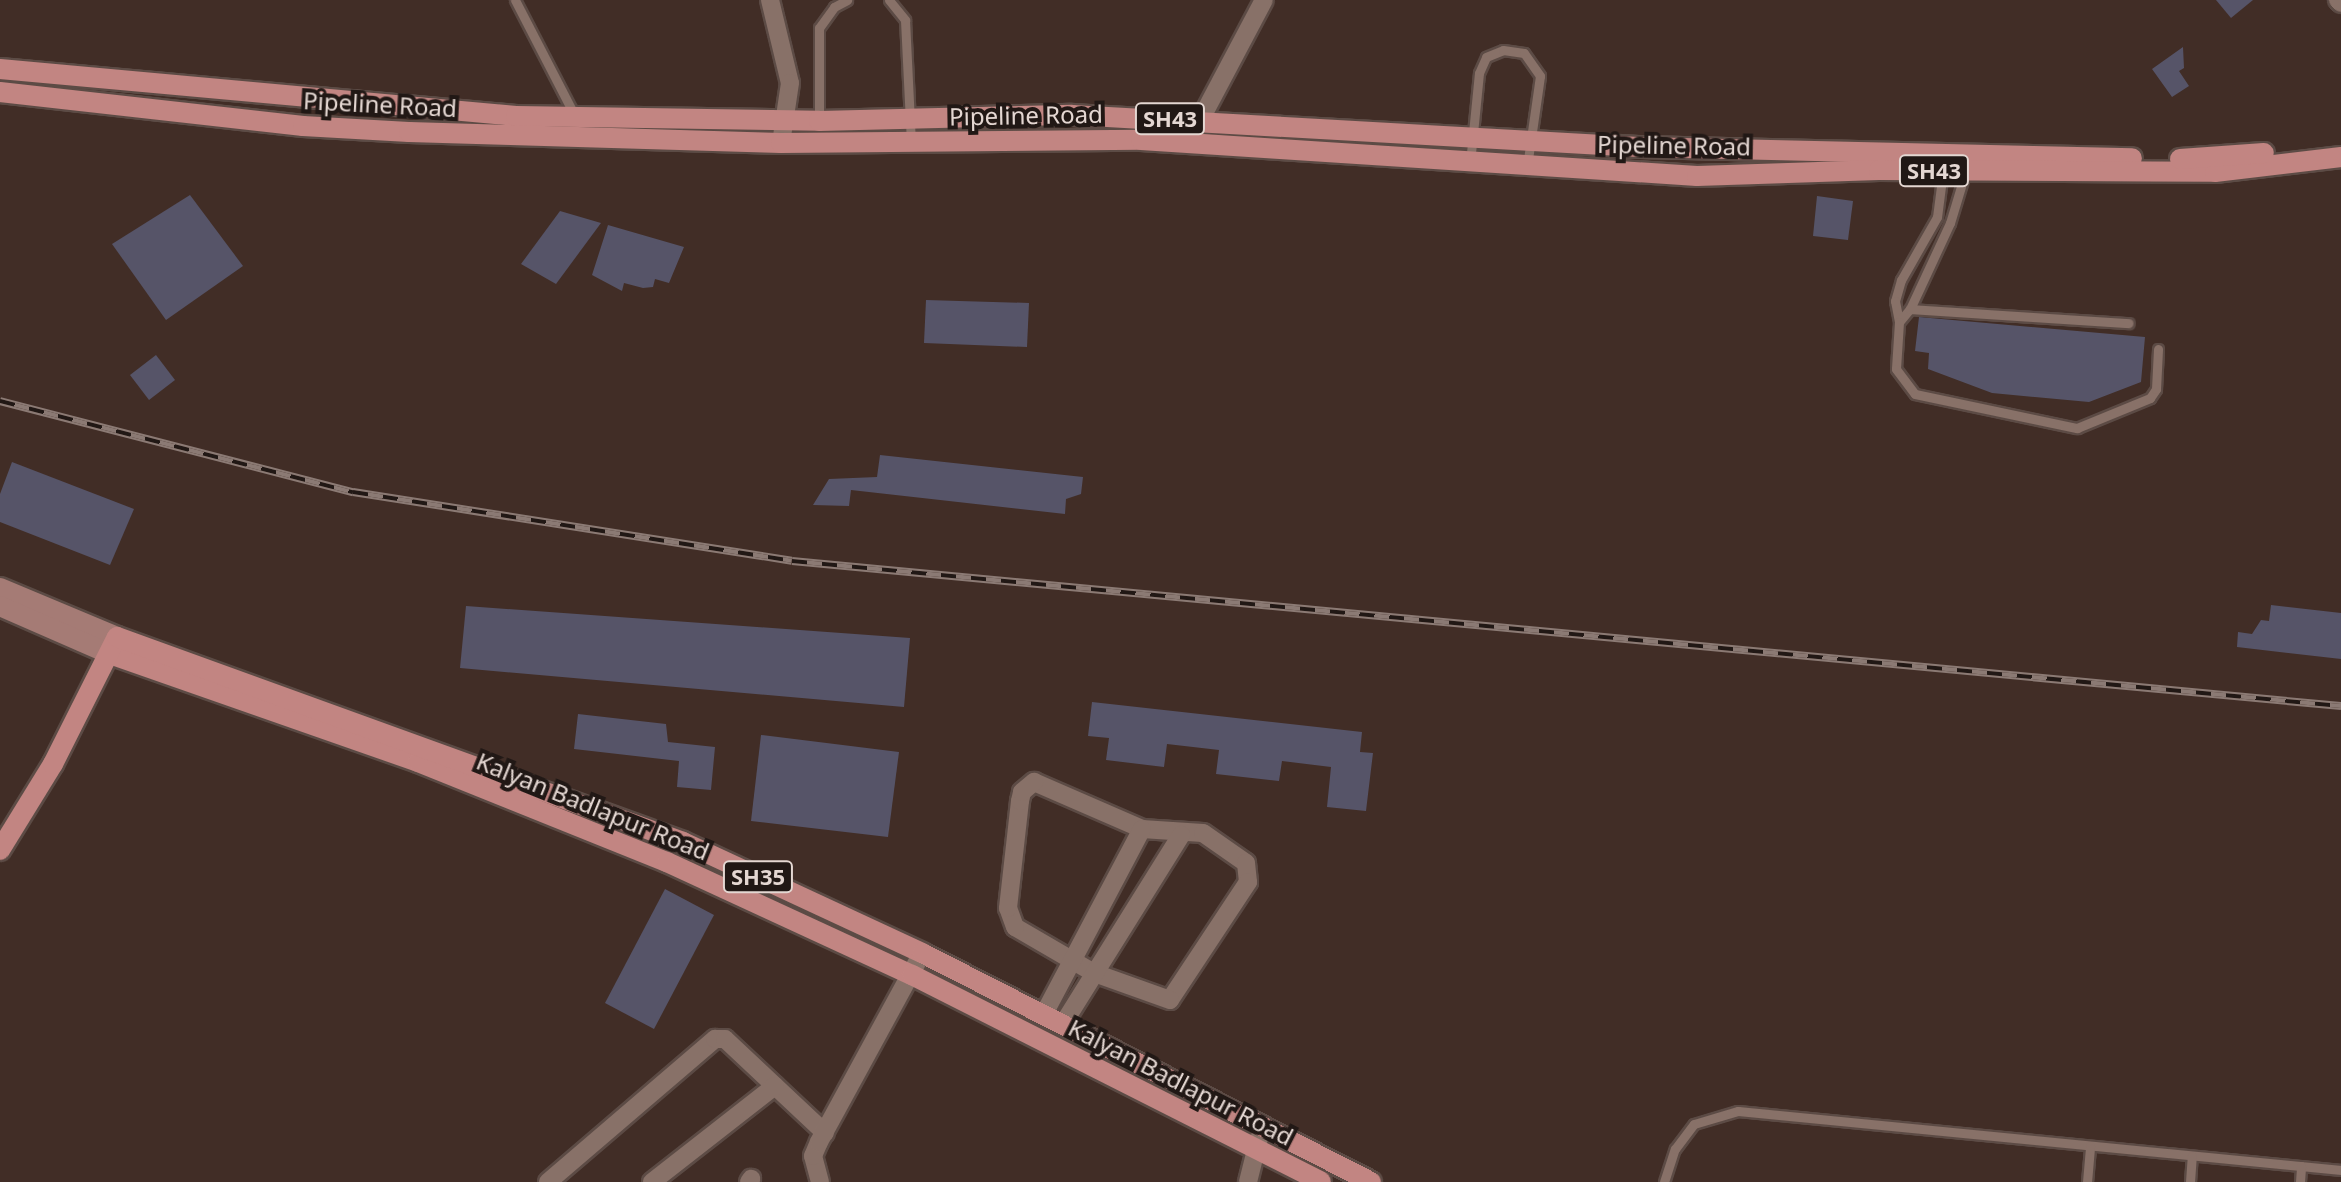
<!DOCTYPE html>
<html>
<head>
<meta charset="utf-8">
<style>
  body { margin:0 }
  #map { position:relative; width:2341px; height:1182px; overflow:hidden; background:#412d26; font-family:"Noto Sans",sans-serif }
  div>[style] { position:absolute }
  .building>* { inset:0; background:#565468 }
  .roads { filter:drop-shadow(2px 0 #5c4b45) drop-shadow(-2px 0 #5c4b45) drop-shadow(0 2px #5c4b45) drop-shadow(0 -2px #5c4b45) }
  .lane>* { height:9px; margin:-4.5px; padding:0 4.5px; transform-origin:4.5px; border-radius:4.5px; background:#887168 }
  .street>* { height:18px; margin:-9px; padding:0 9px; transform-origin:9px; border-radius:9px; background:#887168 }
  .secondary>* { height:20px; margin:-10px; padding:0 10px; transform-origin:10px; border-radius:10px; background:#a57b75 }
  .primary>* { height:20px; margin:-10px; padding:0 10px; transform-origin:10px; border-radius:10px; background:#c28582 }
  .rail>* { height:8px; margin-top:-4px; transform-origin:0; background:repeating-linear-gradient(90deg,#211815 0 15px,#8b7a74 0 30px); box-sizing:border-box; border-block:2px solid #8b7a74 }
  span { translate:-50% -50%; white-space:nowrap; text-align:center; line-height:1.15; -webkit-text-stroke:8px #211815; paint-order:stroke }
  .shield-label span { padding:2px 6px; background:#211815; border:2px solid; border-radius:6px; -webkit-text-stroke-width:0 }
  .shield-label { font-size:22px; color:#e4d7d2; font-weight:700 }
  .street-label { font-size:24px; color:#e4d7d2 }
</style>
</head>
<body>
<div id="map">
  <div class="building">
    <i style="clip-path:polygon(2216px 0,2253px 0,2231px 18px)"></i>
    <i style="clip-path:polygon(2183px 47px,2184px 68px,2179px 71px,2189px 86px,2172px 97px,2152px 69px)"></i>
    <i style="clip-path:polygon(190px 195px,243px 266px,166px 320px,112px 244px)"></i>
    <i style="clip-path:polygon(1817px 196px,1853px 201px,1848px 240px,1813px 236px)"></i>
    <i style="clip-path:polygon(560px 211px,601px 223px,556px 284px,521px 264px)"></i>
    <i style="clip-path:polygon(608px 225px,684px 247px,669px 283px,655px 279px,653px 287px,643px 288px,624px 283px,622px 291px,592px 275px)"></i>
    <i style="clip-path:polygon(926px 300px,1029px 303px,1027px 347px,924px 343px)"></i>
    <i style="clip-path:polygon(1919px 317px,2145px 337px,2141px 382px,2089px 402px,1992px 393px,1928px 369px,1929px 353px,1915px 351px)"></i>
    <i style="clip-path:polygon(156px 355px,175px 380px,149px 400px,130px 375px)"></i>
    <i style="clip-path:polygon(880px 455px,1083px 477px,1081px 494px,1066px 499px,1065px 514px,851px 490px,849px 506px,813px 505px,829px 479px,877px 477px)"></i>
    <i style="clip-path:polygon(12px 462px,134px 509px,110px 565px,0 522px,0 494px)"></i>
    <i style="clip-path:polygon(2271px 605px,2341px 613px,2341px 659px,2237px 647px,2238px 632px,2252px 634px,2261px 620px,2269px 621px)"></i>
    <i style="clip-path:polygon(466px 606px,910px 638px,904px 707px,460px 668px)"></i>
    <i style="clip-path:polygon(1092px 702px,1362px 732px,1360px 752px,1373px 753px,1366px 811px,1327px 807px,1331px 767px,1282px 761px,1279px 781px,1216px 774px,1219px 750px,1167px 744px,1164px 767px,1106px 760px,1109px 738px,1088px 736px)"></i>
    <i style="clip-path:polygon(578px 714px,666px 724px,668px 742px,715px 747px,711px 790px,677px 787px,679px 761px,574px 749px)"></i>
    <i style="clip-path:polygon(761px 735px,899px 752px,888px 837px,751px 821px)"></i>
    <i style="clip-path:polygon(665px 889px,714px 915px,654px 1029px,605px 1003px)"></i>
  </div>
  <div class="roads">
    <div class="lane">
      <i style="left:515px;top:0;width:133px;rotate:62.7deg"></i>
      <i style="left:889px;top:0;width:26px;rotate:51deg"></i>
      <i style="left:905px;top:20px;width:122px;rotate:87.2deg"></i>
      <i style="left:819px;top:121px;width:93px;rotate:-90deg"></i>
      <i style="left:819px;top:28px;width:26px;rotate:-54deg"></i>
      <i style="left:834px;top:7px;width:15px;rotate:-28deg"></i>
      <i style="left:1470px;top:163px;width:90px;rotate:-84.3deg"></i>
      <i style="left:1479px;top:73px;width:17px;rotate:-66deg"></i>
      <i style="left:1486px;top:57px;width:18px;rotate:-22deg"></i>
      <i style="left:1503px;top:50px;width:21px;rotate:8deg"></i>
      <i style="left:1524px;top:53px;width:28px;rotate:55deg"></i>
      <i style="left:1540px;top:76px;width:91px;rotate:98.2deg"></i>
      <i style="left:1943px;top:171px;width:46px;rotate:97.4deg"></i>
      <i style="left:1937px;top:217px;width:73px;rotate:119.7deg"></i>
      <i style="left:1901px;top:280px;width:22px;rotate:106deg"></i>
      <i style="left:1895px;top:301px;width:21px;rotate:79deg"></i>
      <i style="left:1899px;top:322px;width:17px;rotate:-50deg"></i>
      <i style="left:1910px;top:309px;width:95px;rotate:-65.1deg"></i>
      <i style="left:1950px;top:223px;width:55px;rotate:-73.2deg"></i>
      <i style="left:1910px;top:309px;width:219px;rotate:3.7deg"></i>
      <i style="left:1899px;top:322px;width:47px;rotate:93.7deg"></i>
      <i style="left:1896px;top:369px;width:31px;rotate:53deg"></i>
      <i style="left:1915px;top:394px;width:166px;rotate:11.9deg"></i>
      <i style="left:2077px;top:428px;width:79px;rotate:-22.3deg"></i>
      <i style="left:2150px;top:398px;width:11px;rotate:-56deg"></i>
      <i style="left:2156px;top:389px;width:40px;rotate:-87.1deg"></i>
      <i style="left:1664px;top:1182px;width:35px;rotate:-72deg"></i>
      <i style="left:1675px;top:1149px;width:31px;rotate:-53deg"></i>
      <i style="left:1694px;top:1124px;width:46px;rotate:-16.5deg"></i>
      <i style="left:1738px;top:1111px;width:606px;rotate:5.59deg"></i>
      <i style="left:2087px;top:1182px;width:36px;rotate:-85deg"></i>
      <i style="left:2190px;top:1182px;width:26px;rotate:-86deg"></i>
      <i style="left:2300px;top:1182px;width:16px;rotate:-86deg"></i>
    </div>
    <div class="street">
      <i style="left:770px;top:0;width:85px;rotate:76.5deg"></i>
      <i style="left:790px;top:83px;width:61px;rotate:98.5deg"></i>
      <i style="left:2338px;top:0;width:4px;rotate:45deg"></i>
      <i style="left:1194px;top:132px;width:149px;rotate:-62.1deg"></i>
      <i style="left:1034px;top:782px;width:118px;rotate:23.5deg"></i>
      <i style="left:1142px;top:829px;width:61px;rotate:3.8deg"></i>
      <i style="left:1203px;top:833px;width:52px;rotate:34.9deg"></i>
      <i style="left:1246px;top:863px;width:19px;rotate:84deg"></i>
      <i style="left:1248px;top:882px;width:141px;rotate:123.5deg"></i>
      <i style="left:1170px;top:1000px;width:81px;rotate:-160.4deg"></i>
      <i style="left:1094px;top:973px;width:91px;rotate:-149.8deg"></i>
      <i style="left:1015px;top:927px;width:20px;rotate:-110deg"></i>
      <i style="left:1008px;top:908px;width:108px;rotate:-83.6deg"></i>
      <i style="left:1020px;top:801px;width:9px;rotate:-77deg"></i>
      <i style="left:1022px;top:792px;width:16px;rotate:-40deg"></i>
      <i style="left:1044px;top:1014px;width:209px;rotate:-62.1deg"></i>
      <i style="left:1063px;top:1024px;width:223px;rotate:-58deg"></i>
      <i style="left:548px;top:1182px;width:220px;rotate:-40.6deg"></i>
      <i style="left:715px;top:1039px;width:10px"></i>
      <i style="left:725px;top:1039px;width:137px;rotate:43.2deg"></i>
      <i style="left:652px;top:1182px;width:156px;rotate:-38deg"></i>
      <i style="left:749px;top:1182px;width:4px;rotate:-56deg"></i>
      <i style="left:820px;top:1182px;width:27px;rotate:-105deg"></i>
      <i style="left:813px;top:1156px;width:15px;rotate:-67deg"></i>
      <i style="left:819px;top:1142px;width:215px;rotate:-61.4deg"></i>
      <i style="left:1248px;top:1182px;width:45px;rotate:-76deg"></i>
    </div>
    <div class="secondary">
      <i style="left:0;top:588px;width:127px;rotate:22.7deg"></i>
      <i style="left:0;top:606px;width:120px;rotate:23.6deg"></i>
    </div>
    <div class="primary">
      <i style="left:0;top:69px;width:518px;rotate:5.2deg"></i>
      <i style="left:516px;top:116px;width:303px;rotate:0.9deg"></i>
      <i style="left:819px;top:121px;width:253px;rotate:-1.4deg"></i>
      <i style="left:1072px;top:115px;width:567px;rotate:3.24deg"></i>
      <i style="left:1638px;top:147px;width:494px;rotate:1.3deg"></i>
      <i style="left:0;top:92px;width:305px;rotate:6.4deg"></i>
      <i style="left:303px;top:126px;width:106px;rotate:3.2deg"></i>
      <i style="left:409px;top:132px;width:372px;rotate:1.7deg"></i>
      <i style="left:781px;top:143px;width:360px;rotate:-0.5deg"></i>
      <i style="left:1141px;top:140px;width:557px;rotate:3.7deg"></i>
      <i style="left:1697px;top:176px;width:182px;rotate:-1.9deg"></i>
      <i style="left:1879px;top:170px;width:336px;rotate:0.3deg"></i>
      <i style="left:2215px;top:172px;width:127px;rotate:-6.8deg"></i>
      <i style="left:2180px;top:159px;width:84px;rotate:-4.1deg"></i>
      <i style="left:110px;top:654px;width:326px;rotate:19.3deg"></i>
      <i style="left:418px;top:762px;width:268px;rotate:21.9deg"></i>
      <i style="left:667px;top:862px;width:270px;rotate:24.8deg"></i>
      <i style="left:912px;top:975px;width:458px;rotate:26.8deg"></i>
      <i style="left:0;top:850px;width:101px;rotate:-58.4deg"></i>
      <i style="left:53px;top:764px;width:142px;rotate:-63.3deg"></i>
      <i style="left:117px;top:637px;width:602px;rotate:19.91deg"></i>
      <i style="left:683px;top:842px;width:264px;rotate:24.9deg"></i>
      <i style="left:922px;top:953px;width:504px;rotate:27.02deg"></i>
    </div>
  </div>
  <div class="rail">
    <i style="left:0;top:401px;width:365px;rotate:14.5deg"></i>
    <i style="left:353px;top:492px;width:444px;rotate:8.9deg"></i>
    <i style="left:792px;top:561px;width:1556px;rotate:5.35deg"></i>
  </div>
  <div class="shield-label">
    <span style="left:1170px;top:119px">SH43</span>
    <span style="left:1934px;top:171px">SH43</span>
    <span style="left:758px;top:877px">SH35</span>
  </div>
  <div class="street-label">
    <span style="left:380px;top:104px;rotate:3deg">Pipeline Road</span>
    <span style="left:1026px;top:115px;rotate:-1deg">Pipeline Road</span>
    <span style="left:1674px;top:145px;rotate:1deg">Pipeline Road</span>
    <span style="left:593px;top:806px;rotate:22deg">Kalyan Badlapur Road</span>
    <span style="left:1181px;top:1082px;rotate:27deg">Kalyan Badlapur Road</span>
  </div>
</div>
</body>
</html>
